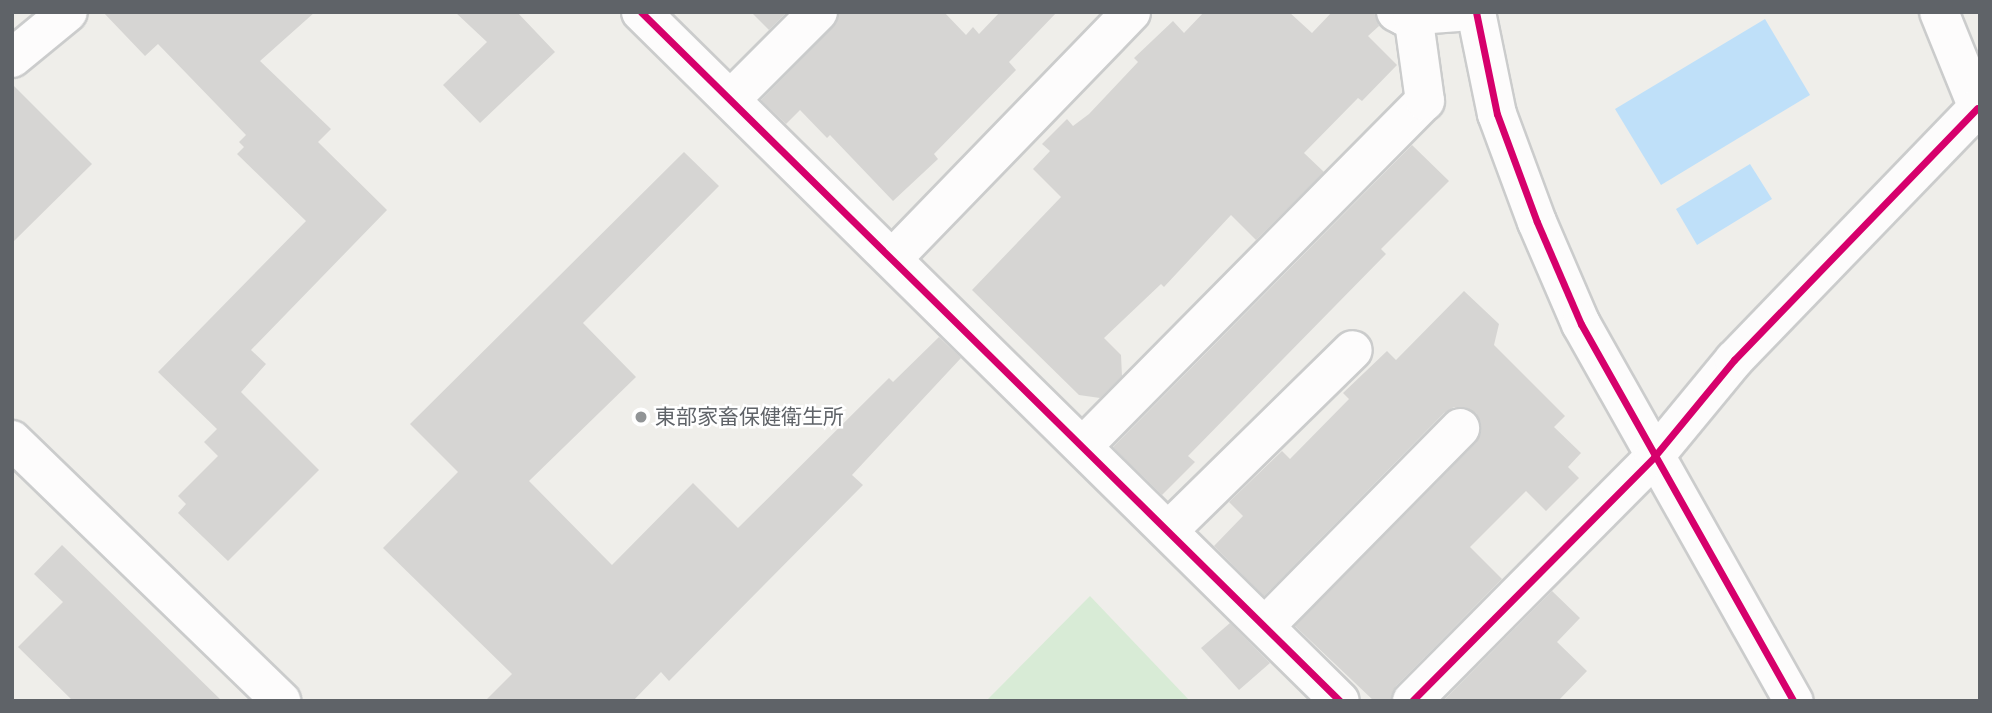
<!DOCTYPE html>
<html>
<head>
<meta charset="utf-8">
<style>
  body { margin:0 }
  #map { position:relative; width:1992px; height:713px; overflow:hidden; background:#efeeea; font-family:Helvetica,"Noto Sans JP",sans-serif }
  div>[style] { position:absolute }
  .green>* { inset:0; background:#d8ebd6 }
  .water>* { inset:0; background:#bfe0f9 }
  .building>* { inset:0; background:#d6d5d3 }
  .roads { filter:drop-shadow(2px 0 #cbcccc) drop-shadow(-2px 0 #cbcccc) drop-shadow(0 2px #cbcccc) drop-shadow(0 -2px #cbcccc) }
  .minor>* { height:38px; margin:-19px; padding:0 19px; transform-origin:19px; border-radius:19px; background:#fdfcfc }
  .cycleway>* { height:7px; margin:-3.5px; padding:0 3.5px; transform-origin:3.5px; border-radius:3.5px; background:#d6006c }
  .dots>* { width:19px; height:19px; translate:-50% -50%; box-sizing:border-box; border:4px solid #fff; border-radius:50% }
  span { translate:-50% -50%; white-space:nowrap; text-align:center; line-height:1.15; -webkit-text-stroke:5px #fff; paint-order:stroke }
  .poi-label { font-size:21px; color:#5f6368 }
  .left { translate:0 -50%; text-align:left }
  .frame { position:absolute; inset:0; border:14px solid #5f6368; pointer-events:none }
</style>
</head>
<body>
<div id="map">
  <div class="green">
    <i style="clip-path:polygon(1090px 596px,1190px 701px,986px 701px)"></i>
  </div>
  <div class="water">
    <i style="clip-path:polygon(1765px 19px,1810px 95px,1661px 185px,1615px 109px)"></i>
    <i style="clip-path:polygon(1750px 164px,1772px 199px,1697px 245px,1676px 209px)"></i>
  </div>
  <div class="building">
    <i style="clip-path:polygon(103px 12px,315px 12px,260px 61px,331px 129px,318px 142px,387px 210px,251px 350px,266px 364px,241px 392px,319px 470px,228px 561px,178px 513px,186px 504px,178px 496px,218px 456px,204px 442px,217px 429px,158px 372px,306px 221px,237px 154px,244px 147px,239px 142px,246px 135px,158px 44px,145px 56px)"></i>
    <i style="clip-path:polygon(455px 12px,517px 12px,555px 52px,480px 123px,443px 85px,487px 42px)"></i>
    <i style="clip-path:polygon(751px 12px,787px 12px,769px 30px)"></i>
    <i style="clip-path:polygon(839px 12px,944px 12px,966px 35px,973px 27px,979px 34px,1000px 12px,1057px 12px,1009px 62px,1016px 70px,934px 154px,938px 159px,893px 201px,830px 135px,827px 138px,800px 110px,786px 124px,761px 100px,833px 27px)"></i>
    <i style="clip-path:polygon(1204px 12px,1289px 12px,1312px 33px,1332px 12px,1374px 12px,1379px 26px,1368px 36px,1397px 65px,1362px 101px,1358px 98px,1304px 153px,1324px 172px,1256px 240px,1231px 215px,1164px 287px,1161px 284px,1104px 338px,1121px 355px,1122px 376px,1100px 398px,1079px 395px,972px 290px,1061px 197px,1033px 169px,1050px 151px,1042px 144px,1067px 119px,1073px 126px,1089px 114px,1138px 62px,1134px 58px,1173px 21px,1184px 33px)"></i>
    <i style="clip-path:polygon(12px 84px,92px 164px,12px 243px)"></i>
    <i style="clip-path:polygon(1412px 145px,1449px 181px,1381px 249px,1386px 254px,1188px 456px,1195px 462px,1162px 495px,1113px 447px)"></i>
    <i style="clip-path:polygon(684px 152px,719px 186px,583px 323px,636px 377px,529px 481px,612px 565px,693px 483px,738px 528px,889px 378px,893px 382px,939px 337px,961px 358px,852px 475px,863px 485px,669px 681px,661px 672px,633px 701px,485px 701px,512px 674px,383px 548px,458px 472px,410px 424px)"></i>
    <i style="clip-path:polygon(1464px 291px,1499px 324px,1494px 345px,1565px 416px,1554px 427px,1581px 453px,1568px 467px,1579px 478px,1546px 511px,1526px 491px,1470px 547px,1502px 579px,1396px 686px,1391px 701px,1374px 701px,1295px 626px,1476px 443px,1481px 433px,1481px 423px,1476px 413px,1465px 407px,1454px 407px,1444px 413px,1264px 596px,1214px 546px,1243px 516px,1229px 502px,1282px 451px,1290px 459px,1349px 399px,1343px 393px,1387px 351px,1396px 360px)"></i>
    <i style="clip-path:polygon(62px 545px,222px 701px,73px 701px,18px 647px,63px 602px,34px 574px)"></i>
    <i style="clip-path:polygon(1552px 591px,1580px 618px,1557px 642px,1587px 671px,1558px 701px,1443px 701px)"></i>
    <i style="clip-path:polygon(1230px 623px,1270px 663px,1239px 690px,1201px 648px)"></i>
  </div>
  <div class="roads">
    <div class="minor">
      <i style="left:641px;top:12px;width:981px;rotate:44.59deg"></i>
      <i style="left:1396px;top:12px;width:9px;rotate:27deg"></i>
      <i style="left:1404px;top:16px;width:54px;rotate:-4.2deg"></i>
      <i style="left:1476px;top:12px;width:104px;rotate:78.4deg"></i>
      <i style="left:1497px;top:114px;width:115px;rotate:69.7deg"></i>
      <i style="left:1537px;top:222px;width:111px;rotate:66.7deg"></i>
      <i style="left:1581px;top:324px;width:433px;rotate:60.6deg"></i>
      <i style="left:1939px;top:12px;width:109px;rotate:67.9deg"></i>
      <i style="left:12px;top:58px;width:72px;rotate:-39.4deg"></i>
      <i style="left:731px;top:99px;width:123px;rotate:-45deg"></i>
      <i style="left:893px;top:258px;width:342px;rotate:-45.9deg"></i>
      <i style="left:12px;top:440px;width:375px;rotate:44.1deg"></i>
      <i style="left:1083px;top:446px;width:486px;rotate:-45.3deg"></i>
      <i style="left:1425px;top:101px;width:87px;rotate:-97.9deg"></i>
      <i style="left:1169px;top:530px;width:257px;rotate:-44.4deg"></i>
      <i style="left:1265px;top:626px;width:278px;rotate:-45.4deg"></i>
      <i style="left:1412px;top:701px;width:344px;rotate:-45.2deg"></i>
      <i style="left:1654px;top:457px;width:126px;rotate:-50.5deg"></i>
      <i style="left:1734px;top:360px;width:350px;rotate:-46deg"></i>
    </div>
  </div>
  <div class="cycleway">
    <i style="left:641px;top:12px;width:981px;rotate:44.59deg"></i>
    <i style="left:1476px;top:12px;width:104px;rotate:78.4deg"></i>
    <i style="left:1497px;top:114px;width:115px;rotate:69.7deg"></i>
    <i style="left:1537px;top:222px;width:111px;rotate:66.7deg"></i>
    <i style="left:1581px;top:324px;width:433px;rotate:60.6deg"></i>
    <i style="left:1412px;top:701px;width:344px;rotate:-45.2deg"></i>
    <i style="left:1654px;top:457px;width:126px;rotate:-50.5deg"></i>
    <i style="left:1734px;top:360px;width:350px;rotate:-46deg"></i>
  </div>
  <div class="dots">
    <i style="left:641px;top:417px;background:#919496"></i>
  </div>
  <div class="poi-label">
    <span class="left" style="left:655px;top:417px">東部家畜保健衛生所</span>
  </div>
  <div class="frame"></div>
</div>
</body>
</html>
